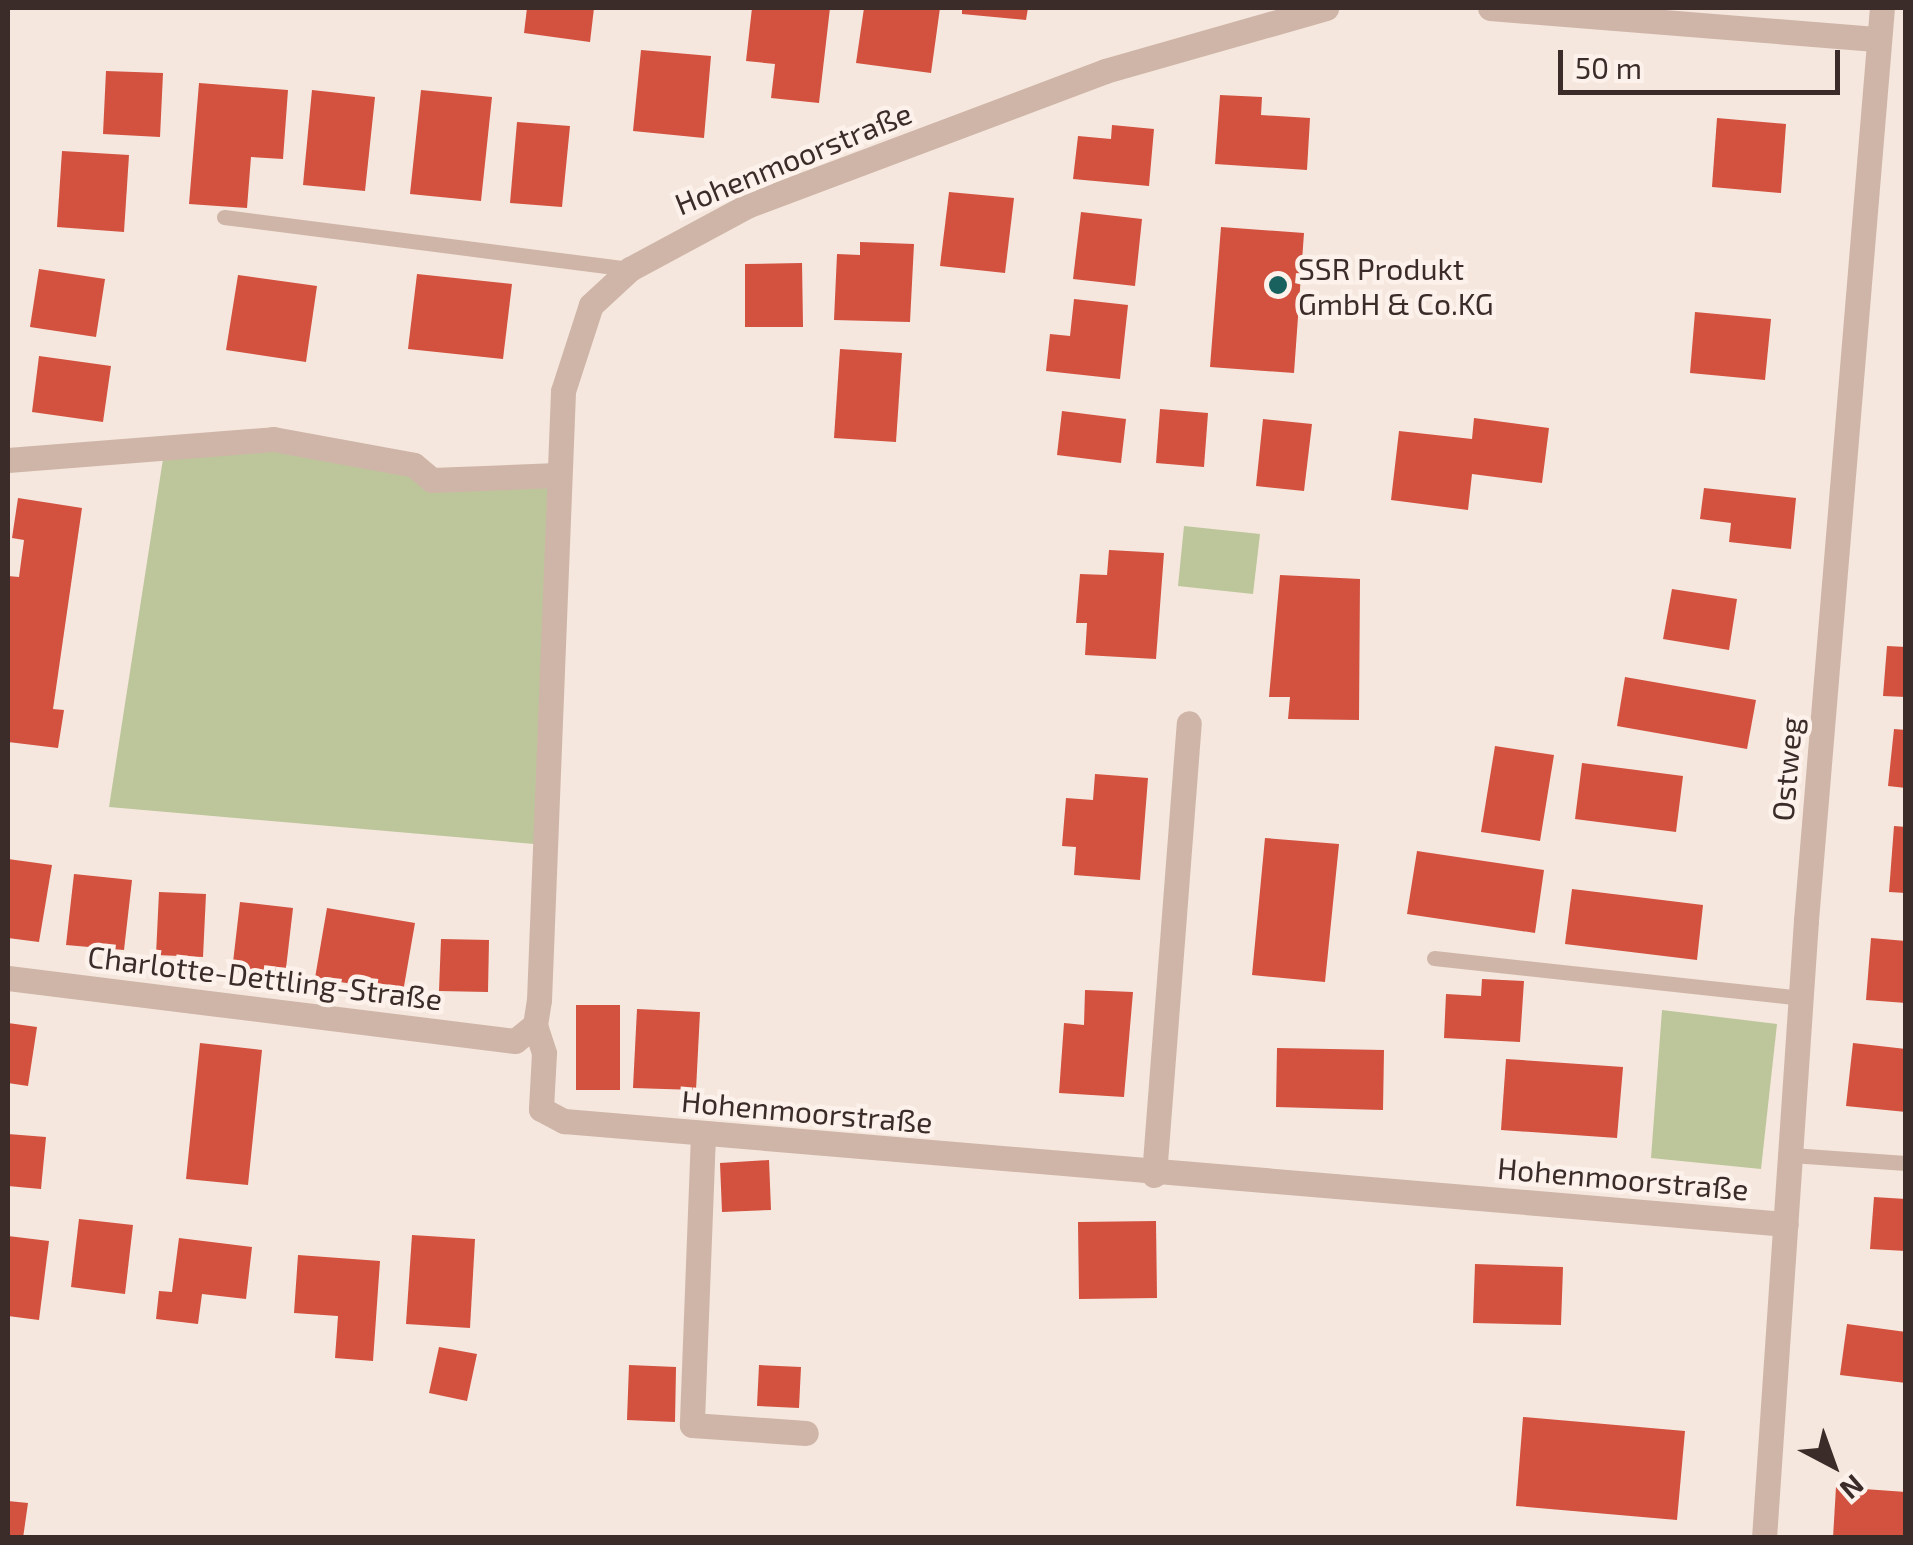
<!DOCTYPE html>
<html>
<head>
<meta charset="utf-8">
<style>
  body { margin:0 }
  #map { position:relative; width:1913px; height:1545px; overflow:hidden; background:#f5e7dd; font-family:"Exo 2",sans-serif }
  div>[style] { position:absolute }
  .green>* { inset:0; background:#bdc69b }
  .building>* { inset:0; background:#d2513f }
  .lane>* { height:15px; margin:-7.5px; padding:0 7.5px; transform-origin:7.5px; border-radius:7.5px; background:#cfb5a8 }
  .street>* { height:25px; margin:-12.5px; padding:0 12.5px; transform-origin:12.5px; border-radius:12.5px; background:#cfb5a8 }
  .dots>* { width:28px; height:28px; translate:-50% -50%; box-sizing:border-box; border:5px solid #fcf2eb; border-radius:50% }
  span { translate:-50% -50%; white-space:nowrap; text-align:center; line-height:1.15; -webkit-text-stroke:9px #fcf2eb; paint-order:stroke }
  .street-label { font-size:30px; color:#3b2c29 }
  .poi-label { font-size:30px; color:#3b2c29 }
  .left { translate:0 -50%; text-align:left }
  .frame { position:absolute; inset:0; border:10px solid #3b2c29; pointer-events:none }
  .north { position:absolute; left:1783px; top:1415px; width:100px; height:100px; -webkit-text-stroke:8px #fcf2eb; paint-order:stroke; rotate:139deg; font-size:28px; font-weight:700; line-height:40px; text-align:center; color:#3b2c29 }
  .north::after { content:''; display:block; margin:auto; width:35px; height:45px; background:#3b2c29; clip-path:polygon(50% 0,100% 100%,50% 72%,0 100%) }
  .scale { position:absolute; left:1558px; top:50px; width:282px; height:45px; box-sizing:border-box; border:5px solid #3b2c29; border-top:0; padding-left:12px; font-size:30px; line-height:35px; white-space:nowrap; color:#3b2c29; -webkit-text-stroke:8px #fcf2eb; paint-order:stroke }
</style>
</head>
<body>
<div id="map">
  <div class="green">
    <i style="clip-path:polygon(273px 439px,432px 480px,557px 475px,546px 845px,109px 807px,165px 446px)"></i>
    <i style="clip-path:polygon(1184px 526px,1260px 534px,1253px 594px,1178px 586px)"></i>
    <i style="clip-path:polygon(1662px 1010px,1777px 1024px,1761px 1169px,1651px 1158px)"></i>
  </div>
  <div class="building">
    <i style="clip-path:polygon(527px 8px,594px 8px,590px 42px,524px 33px)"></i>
    <i style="clip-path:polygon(752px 8px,830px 8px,819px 103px,771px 98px,775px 64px,746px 61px)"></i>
    <i style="clip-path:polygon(864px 8px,940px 8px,931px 73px,856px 63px)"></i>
    <i style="clip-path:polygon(962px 8px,1028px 8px,1026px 20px,962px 14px)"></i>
    <i style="clip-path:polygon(641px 50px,711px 56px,704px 138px,633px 131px)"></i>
    <i style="clip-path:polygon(106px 71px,163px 73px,160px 137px,103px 134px)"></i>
    <i style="clip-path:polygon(199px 83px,288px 90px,283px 159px,251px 157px,247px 208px,189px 204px)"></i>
    <i style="clip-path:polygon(312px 90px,375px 97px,365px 191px,303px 185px)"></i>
    <i style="clip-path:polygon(421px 90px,492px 97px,481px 201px,410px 194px)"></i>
    <i style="clip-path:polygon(1220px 95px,1262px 97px,1261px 115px,1310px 118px,1307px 170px,1215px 164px)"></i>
    <i style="clip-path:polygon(1717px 118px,1786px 124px,1781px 193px,1712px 187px)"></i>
    <i style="clip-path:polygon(517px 122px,570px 126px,562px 207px,510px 203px)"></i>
    <i style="clip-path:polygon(1112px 125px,1154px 129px,1149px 186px,1073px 179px,1078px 136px,1111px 139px)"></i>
    <i style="clip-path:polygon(62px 151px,129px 155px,124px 232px,57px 227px)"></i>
    <i style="clip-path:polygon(949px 192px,1014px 198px,1005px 273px,940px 266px)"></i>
    <i style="clip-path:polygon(1081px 212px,1142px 219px,1135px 286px,1073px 279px)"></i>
    <i style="clip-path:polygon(1221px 227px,1304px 233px,1294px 373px,1210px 367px)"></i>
    <i style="clip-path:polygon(860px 242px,914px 244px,910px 322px,834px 320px,837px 254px,860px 255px)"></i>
    <i style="clip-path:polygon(802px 263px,803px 327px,745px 327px,745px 264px)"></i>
    <i style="clip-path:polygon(39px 269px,105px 279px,96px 337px,30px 327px)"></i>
    <i style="clip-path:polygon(417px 274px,512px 284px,503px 359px,408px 349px)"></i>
    <i style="clip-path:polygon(238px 275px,317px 286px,306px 362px,226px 350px)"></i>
    <i style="clip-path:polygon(1074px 299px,1128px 305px,1120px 379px,1046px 371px,1050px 334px,1070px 336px)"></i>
    <i style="clip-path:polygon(1695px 312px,1771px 319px,1765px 380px,1690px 373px)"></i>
    <i style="clip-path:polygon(840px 349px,902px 353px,896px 442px,834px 438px)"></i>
    <i style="clip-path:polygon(39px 356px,111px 366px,103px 422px,32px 412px)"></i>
    <i style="clip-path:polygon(1160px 409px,1208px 413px,1204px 467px,1156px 463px)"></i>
    <i style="clip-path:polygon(1062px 411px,1126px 419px,1121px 463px,1057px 455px)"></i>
    <i style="clip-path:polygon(1474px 418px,1549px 428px,1542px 483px,1472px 474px,1468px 510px,1391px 500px,1399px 431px,1472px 439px)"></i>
    <i style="clip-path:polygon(1263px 419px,1312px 424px,1304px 491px,1256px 486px)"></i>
    <i style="clip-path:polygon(1704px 488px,1796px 498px,1791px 549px,1729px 542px,1731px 523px,1700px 519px)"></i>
    <i style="clip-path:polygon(18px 498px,82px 508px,53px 709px,64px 710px,58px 748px,8px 742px,8px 576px,19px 577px,24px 540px,12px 538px)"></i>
    <i style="clip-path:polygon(1109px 550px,1164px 553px,1156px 659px,1085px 655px,1087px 623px,1076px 623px,1080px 574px,1107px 575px)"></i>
    <i style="clip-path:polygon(1280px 575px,1360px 579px,1359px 720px,1288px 719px,1290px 697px,1269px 697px)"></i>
    <i style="clip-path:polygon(1672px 589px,1737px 599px,1729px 650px,1663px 639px)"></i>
    <i style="clip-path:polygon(1887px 646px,1906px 647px,1906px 697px,1883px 696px)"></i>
    <i style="clip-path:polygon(1625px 677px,1756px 700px,1747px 749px,1617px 726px)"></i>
    <i style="clip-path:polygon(1894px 729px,1906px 730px,1906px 788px,1888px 786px)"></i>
    <i style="clip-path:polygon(1495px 746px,1554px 755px,1540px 841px,1481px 832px)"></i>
    <i style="clip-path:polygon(1582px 763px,1683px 776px,1676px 832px,1575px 819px)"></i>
    <i style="clip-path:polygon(1095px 774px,1148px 778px,1140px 880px,1074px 875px,1076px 847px,1062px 846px,1066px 798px,1093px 800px)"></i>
    <i style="clip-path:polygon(1894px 826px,1906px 827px,1906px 893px,1889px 892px)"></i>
    <i style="clip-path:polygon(1265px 838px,1339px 844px,1325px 982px,1252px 975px)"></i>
    <i style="clip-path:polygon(1417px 851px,1544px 870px,1535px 933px,1407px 914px)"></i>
    <i style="clip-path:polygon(8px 859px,52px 865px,39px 942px,8px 938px)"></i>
    <i style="clip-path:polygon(74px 874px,132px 880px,124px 950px,66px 945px)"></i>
    <i style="clip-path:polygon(1572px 889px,1703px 905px,1697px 960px,1565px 944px)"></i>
    <i style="clip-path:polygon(159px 892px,206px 894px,203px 957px,156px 955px)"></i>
    <i style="clip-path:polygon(240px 902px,293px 908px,285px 977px,232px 971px)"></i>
    <i style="clip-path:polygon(327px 908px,415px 923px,403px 992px,315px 978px)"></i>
    <i style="clip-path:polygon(1871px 938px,1906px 941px,1906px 1003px,1866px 1000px)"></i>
    <i style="clip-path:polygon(441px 939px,489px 940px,488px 992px,439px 991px)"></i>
    <i style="clip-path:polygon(1482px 979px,1524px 981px,1520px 1042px,1444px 1038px,1446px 994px,1481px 996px)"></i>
    <i style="clip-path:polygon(1085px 990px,1133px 992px,1124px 1097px,1059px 1093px,1064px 1023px,1084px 1025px)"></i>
    <i style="clip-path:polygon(576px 1005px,620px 1005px,620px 1090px,576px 1090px)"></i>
    <i style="clip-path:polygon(637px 1009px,700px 1012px,696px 1090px,633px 1088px)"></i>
    <i style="clip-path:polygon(8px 1023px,37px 1027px,28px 1086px,8px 1083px)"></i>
    <i style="clip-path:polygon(200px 1043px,262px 1050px,248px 1185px,186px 1179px)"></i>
    <i style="clip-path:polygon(1853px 1043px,1906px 1049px,1906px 1112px,1846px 1106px)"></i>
    <i style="clip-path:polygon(1277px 1048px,1384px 1050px,1383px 1110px,1276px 1107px)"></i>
    <i style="clip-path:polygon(1506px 1059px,1623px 1067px,1617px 1138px,1501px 1130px)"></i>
    <i style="clip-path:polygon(8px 1134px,46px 1137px,41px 1189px,8px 1186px)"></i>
    <i style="clip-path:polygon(769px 1160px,771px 1210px,722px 1212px,720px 1163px)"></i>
    <i style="clip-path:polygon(1874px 1197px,1906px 1199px,1906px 1251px,1870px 1249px)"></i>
    <i style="clip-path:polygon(79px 1219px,133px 1225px,125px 1294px,71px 1287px)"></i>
    <i style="clip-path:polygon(1156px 1221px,1157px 1298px,1079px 1299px,1078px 1222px)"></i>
    <i style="clip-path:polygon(412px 1235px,475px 1239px,470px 1328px,406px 1324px)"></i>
    <i style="clip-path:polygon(8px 1236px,49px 1241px,39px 1320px,8px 1316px)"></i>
    <i style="clip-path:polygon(179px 1238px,252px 1247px,246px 1299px,202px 1294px,198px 1324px,156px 1319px,159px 1291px,172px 1292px)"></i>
    <i style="clip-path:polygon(298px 1255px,380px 1261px,373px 1361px,335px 1358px,338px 1316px,294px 1313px)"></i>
    <i style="clip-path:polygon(1475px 1264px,1563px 1267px,1561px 1325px,1473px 1323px)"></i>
    <i style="clip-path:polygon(1847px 1324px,1906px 1332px,1906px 1383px,1840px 1375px)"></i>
    <i style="clip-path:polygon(439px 1347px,477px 1354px,467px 1401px,429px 1393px)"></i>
    <i style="clip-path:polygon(629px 1365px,676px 1367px,675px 1422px,627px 1420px)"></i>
    <i style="clip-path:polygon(759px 1365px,801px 1367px,799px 1408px,757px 1406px)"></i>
    <i style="clip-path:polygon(1523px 1417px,1685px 1431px,1677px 1520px,1516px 1506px)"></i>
    <i style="clip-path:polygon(1836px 1487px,1906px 1492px,1906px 1538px,1833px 1538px)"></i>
    <i style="clip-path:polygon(8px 1501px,28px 1503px,23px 1538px,8px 1538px)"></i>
  </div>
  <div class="lane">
    <i style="left:224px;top:217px;width:409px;rotate:7.3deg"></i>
    <i style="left:1434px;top:958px;width:368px;rotate:6.2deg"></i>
    <i style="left:1791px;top:1155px;width:115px;rotate:4deg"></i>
  </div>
  <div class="street">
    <i style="left:1490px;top:8px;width:390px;rotate:4.6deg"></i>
    <i style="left:8px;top:460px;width:266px;rotate:-4.5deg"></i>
    <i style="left:273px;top:439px;width:143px;rotate:10.4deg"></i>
    <i style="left:414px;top:465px;width:23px;rotate:40deg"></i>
    <i style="left:432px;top:480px;width:125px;rotate:-2.3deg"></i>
    <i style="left:8px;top:978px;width:511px;rotate:7.08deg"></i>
    <i style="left:515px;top:1041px;width:26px;rotate:-39deg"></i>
    <i style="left:535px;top:1025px;width:25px;rotate:-81deg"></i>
    <i style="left:539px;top:1000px;width:609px;rotate:-87.74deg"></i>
    <i style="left:563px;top:391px;width:90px;rotate:-72deg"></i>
    <i style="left:591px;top:305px;width:53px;rotate:-42.7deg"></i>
    <i style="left:630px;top:269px;width:135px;rotate:-28.3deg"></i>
    <i style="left:749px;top:205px;width:380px;rotate:-20.6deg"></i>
    <i style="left:1105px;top:71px;width:230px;rotate:-15.9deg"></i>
    <i style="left:535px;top:1025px;width:29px;rotate:72deg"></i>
    <i style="left:544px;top:1053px;width:56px;rotate:93.1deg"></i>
    <i style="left:541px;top:1109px;width:26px;rotate:28deg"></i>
    <i style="left:564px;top:1121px;width:1226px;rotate:4.82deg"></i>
    <i style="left:703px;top:1134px;width:291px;rotate:92.2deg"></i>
    <i style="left:692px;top:1425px;width:114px;rotate:4deg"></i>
    <i style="left:1154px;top:1175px;width:453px;rotate:-85.6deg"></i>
    <i style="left:1764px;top:1538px;width:619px;rotate:-86.11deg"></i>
    <i style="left:1806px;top:920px;width:915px;rotate:-85.24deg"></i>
  </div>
  <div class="dots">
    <i style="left:1278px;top:285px;background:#19615e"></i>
  </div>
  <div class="street-label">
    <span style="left:793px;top:158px;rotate:-22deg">Hohenmoorstraße</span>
    <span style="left:1786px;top:769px;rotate:-85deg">Ostweg</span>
    <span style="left:265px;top:977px;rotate:7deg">Charlotte-Dettling-Straße</span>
    <span style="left:807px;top:1111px;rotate:5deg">Hohenmoorstraße</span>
    <span style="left:1623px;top:1178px;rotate:5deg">Hohenmoorstraße</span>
  </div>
  <div class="poi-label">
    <span class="left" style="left:1298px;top:285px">SSR Produkt<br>GmbH &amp; Co.KG</span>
  </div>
  <div class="frame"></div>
  <div class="north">N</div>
  <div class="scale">50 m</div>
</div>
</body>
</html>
